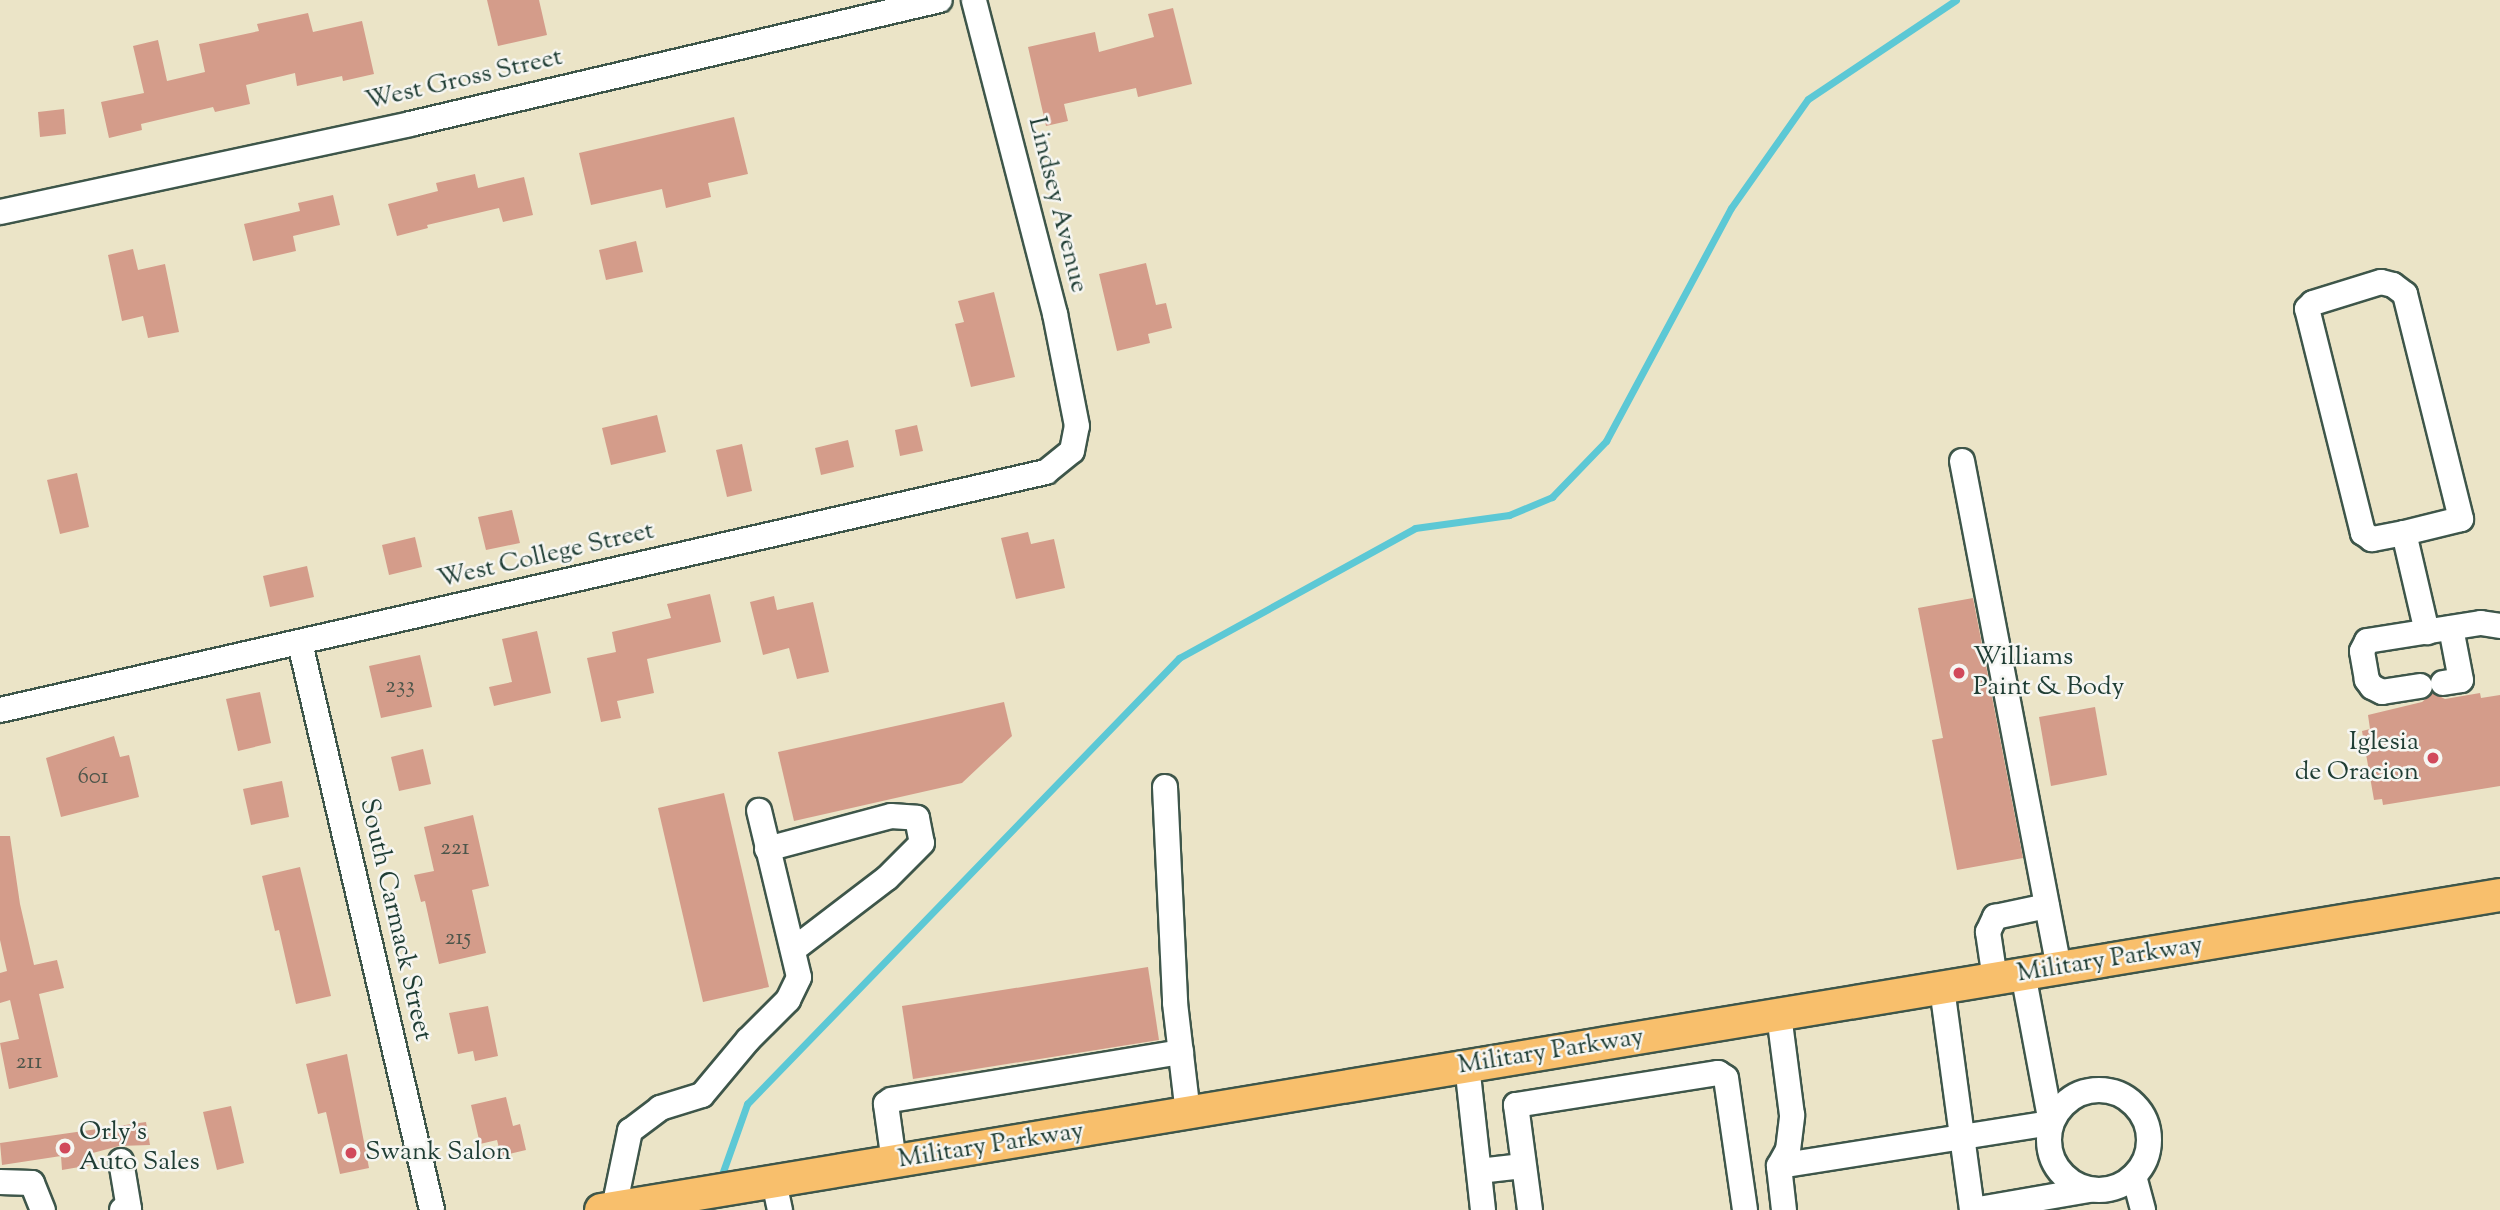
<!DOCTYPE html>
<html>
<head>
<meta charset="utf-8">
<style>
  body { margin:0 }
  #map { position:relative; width:2500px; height:1210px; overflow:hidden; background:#ebe4c7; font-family:"Sorts Mill Goudy",serif }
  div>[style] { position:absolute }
  .stream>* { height:7px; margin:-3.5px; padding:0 3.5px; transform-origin:3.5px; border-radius:3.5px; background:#5cc8d5 }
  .building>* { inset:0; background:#d49c8a }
  .roads { filter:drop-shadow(2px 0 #3e564a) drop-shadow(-2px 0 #3e564a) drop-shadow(0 2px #3e564a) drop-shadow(0 -2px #3e564a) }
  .minor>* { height:24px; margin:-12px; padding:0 12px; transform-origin:12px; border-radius:12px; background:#fff }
  .minor>.ring { margin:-12px; padding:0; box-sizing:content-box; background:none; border:24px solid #fff; border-radius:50% }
  .major>* { height:32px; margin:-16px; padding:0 16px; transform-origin:16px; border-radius:16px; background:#f8bf6c }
  .dots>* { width:19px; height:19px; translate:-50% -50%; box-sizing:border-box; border:4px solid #f6f6f2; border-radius:50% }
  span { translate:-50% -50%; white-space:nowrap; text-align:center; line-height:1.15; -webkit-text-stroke:5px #f6f6f2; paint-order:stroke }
  .number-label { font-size:23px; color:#4c554a }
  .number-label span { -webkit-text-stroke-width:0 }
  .street-label { font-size:26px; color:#1f3d34 }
  .poi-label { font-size:26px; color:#1f3d34 }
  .left { translate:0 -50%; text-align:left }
  .right { translate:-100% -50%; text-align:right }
</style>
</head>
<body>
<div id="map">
  <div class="stream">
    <i style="left:720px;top:1180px;width:81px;rotate:-70.4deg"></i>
    <i style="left:747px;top:1104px;width:621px;rotate:-45.91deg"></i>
    <i style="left:1179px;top:658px;width:269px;rotate:-28.8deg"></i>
    <i style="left:1415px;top:528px;width:95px;rotate:-7.9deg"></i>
    <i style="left:1509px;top:515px;width:47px;rotate:-22.7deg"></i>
    <i style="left:1552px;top:497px;width:78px;rotate:-46deg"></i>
    <i style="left:1606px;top:441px;width:264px;rotate:-61.8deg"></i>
    <i style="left:1731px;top:208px;width:133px;rotate:-54.8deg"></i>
    <i style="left:1808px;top:99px;width:178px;rotate:-33.8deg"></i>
  </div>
  <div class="building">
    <i style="clip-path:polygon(487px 0,539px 0,547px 35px,498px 46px)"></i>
    <i style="clip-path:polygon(1173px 8px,1192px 84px,1138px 97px,1136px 88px,1064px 104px,1068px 121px,1046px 126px,1028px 47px,1095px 32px,1099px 52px,1154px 37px,1148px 14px)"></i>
    <i style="clip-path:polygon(308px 13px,313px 32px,362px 21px,374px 74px,343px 81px,342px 76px,297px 86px,295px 73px,246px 85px,250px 104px,215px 112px,213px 107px,141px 124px,142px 130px,109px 138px,101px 102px,144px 93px,133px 46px,158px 40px,167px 81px,205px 72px,199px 44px,259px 31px,257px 24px)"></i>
    <i style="clip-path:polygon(64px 109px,66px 134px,40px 137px,38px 112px)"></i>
    <i style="clip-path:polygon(734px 117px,748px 174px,708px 183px,711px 197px,666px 208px,662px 189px,591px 205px,579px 153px)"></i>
    <i style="clip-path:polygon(475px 174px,478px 188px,524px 177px,533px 215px,503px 222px,499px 208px,427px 225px,428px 228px,397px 236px,388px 204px,438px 191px,436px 183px)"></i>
    <i style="clip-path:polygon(333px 195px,340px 225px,293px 236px,296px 251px,253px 261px,244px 224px,300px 211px,298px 203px)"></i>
    <i style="clip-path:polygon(636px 241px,643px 272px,606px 280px,599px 250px)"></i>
    <i style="clip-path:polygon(133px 249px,138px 270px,165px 264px,179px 332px,148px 338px,143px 316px,122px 321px,108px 255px)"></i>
    <i style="clip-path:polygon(1146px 263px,1156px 305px,1166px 303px,1172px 328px,1148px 334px,1150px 343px,1117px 351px,1099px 274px)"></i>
    <i style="clip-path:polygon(994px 292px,1015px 377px,971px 387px,955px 324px,964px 322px,958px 301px)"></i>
    <i style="clip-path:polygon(657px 415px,666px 452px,611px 465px,602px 428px)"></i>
    <i style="clip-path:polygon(917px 425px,923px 451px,900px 456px,895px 430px)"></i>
    <i style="clip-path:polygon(848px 440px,854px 467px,821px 475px,815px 448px)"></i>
    <i style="clip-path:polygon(742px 444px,752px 491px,727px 497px,716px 450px)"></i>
    <i style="clip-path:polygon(77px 473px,89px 527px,60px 534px,47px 480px)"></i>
    <i style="clip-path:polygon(512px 510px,520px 543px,486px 550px,478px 517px)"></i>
    <i style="clip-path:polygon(1028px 532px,1031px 544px,1054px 539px,1065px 588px,1016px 599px,1001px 538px)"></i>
    <i style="clip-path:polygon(415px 537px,422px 567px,389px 575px,382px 545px)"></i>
    <i style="clip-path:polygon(307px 566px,314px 597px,270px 607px,263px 576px)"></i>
    <i style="clip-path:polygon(710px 594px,721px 642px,647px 659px,654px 693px,617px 701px,621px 718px,601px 722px,587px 658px,616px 652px,612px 632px,671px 618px,667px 604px)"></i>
    <i style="clip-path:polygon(774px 596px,777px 610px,813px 602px,829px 672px,797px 679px,789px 648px,763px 655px,750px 602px)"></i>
    <i style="clip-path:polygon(1973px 598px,2023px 858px,1957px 870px,1932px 740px,1943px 738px,1918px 608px)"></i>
    <i style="clip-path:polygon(537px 631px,551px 693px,494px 706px,489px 687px,512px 682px,502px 639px)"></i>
    <i style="clip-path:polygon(420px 655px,432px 707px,381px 718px,369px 666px)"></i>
    <i style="clip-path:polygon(260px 692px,271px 743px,238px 751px,226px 699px)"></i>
    <i style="clip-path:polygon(2433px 693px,2445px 699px,2480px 693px,2481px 698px,2500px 695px,2500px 786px,2383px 805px,2382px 799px,2374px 800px,2362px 731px,2370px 729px,2368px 715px,2422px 702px)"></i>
    <i style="clip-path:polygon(1004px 702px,1012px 736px,962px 783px,794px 821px,778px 752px)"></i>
    <i style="clip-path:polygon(2095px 707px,2107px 775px,2051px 786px,2039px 717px)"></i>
    <i style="clip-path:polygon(114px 736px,120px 757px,129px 755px,139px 797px,61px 817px,46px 758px)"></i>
    <i style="clip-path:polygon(423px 749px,431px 784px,399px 791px,391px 757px)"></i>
    <i style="clip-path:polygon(282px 781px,289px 817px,251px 825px,243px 789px)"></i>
    <i style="clip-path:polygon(724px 793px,769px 987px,703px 1002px,658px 808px)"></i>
    <i style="clip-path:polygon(473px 815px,489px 886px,472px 890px,486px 953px,439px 964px,425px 901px,421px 902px,414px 875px,434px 871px,424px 827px)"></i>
    <i style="clip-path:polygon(0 836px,10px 836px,20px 904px,34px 965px,57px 960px,64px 988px,39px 994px,58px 1077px,9px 1089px,0 1043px,19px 1039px,10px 1000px,0 1003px,0 973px,7px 971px,0 940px)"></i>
    <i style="clip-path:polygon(300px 867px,331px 996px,296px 1004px,279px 930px,275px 931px,262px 876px)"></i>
    <i style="clip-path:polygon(1148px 967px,1159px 1040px,913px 1079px,902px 1006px)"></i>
    <i style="clip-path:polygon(488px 1006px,498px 1056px,475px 1061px,473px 1051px,458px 1054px,449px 1013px)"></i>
    <i style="clip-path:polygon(347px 1054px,369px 1168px,340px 1174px,326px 1112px,318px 1114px,306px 1064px)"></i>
    <i style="clip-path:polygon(506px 1097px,513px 1126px,520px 1124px,526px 1150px,501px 1156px,497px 1140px,480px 1144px,471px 1105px)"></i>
    <i style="clip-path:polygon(231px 1106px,244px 1163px,217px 1170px,203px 1112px)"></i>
    <i style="clip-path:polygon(146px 1122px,150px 1145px,119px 1146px,89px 1154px,91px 1165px,62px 1170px,61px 1156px,2px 1165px,0 1143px)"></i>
  </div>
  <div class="roads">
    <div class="minor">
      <i style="left:0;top:212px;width:419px;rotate:-12.1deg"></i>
      <i style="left:410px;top:124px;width:544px;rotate:-13.17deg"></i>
      <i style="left:1962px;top:461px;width:516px;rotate:79.17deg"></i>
      <i style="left:2404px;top:533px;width:33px;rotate:169deg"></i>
      <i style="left:2372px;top:539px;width:11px;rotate:-146deg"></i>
      <i style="left:2363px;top:533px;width:231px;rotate:-104deg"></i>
      <i style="left:2307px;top:309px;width:8px;rotate:-45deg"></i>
      <i style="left:2313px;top:303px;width:71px;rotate:-17.2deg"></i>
      <i style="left:2381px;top:282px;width:12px;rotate:14deg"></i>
      <i style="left:2393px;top:285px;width:15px;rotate:37deg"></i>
      <i style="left:2405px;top:294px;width:232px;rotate:76deg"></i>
      <i style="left:2461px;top:519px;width:59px;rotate:166.2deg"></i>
      <i style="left:2404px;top:533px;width:102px;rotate:76.9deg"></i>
      <i style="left:300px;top:643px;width:582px;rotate:76.89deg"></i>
      <i style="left:2443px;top:683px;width:18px;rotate:-9deg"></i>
      <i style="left:2461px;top:680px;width:53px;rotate:-100.9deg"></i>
      <i style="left:2420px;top:686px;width:38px;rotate:171deg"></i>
      <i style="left:2382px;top:692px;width:11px;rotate:-153deg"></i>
      <i style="left:2372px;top:687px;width:9px;rotate:-126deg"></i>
      <i style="left:2367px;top:680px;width:29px;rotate:-100deg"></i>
      <i style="left:2362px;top:651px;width:11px;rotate:-63deg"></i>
      <i style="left:2367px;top:641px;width:115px;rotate:-9deg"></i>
      <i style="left:2481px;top:623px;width:19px;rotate:9deg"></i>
      <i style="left:0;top:710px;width:1073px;rotate:-12.82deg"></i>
      <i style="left:1046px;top:472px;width:33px;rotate:-39deg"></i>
      <i style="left:1072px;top:451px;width:25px;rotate:-79deg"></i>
      <i style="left:1077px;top:426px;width:114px;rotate:-101.1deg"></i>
      <i style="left:1055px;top:314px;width:324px;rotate:-104.5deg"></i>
      <i style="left:1165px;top:787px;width:216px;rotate:87.3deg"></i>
      <i style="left:1175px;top:1003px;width:111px;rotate:83.3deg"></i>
      <i style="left:767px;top:849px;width:128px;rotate:-14.9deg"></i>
      <i style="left:891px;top:816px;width:26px;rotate:4deg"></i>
      <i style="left:917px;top:818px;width:25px;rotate:79deg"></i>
      <i style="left:922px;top:843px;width:49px;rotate:135deg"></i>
      <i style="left:887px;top:878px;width:117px;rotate:142.6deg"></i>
      <i style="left:1995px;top:979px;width:48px;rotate:-98.5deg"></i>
      <i style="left:1988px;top:932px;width:17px;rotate:-65deg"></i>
      <i style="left:1995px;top:917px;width:53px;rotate:-11.9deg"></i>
      <i style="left:1942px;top:988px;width:224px;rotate:82.3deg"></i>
      <i style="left:1467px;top:1065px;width:146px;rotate:83.7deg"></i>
      <i class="ring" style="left:2049px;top:1090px;width:76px;height:76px"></i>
      <i style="left:121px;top:1161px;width:49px;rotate:80.5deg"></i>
      <i style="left:129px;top:1209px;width:7px;rotate:172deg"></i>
      <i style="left:894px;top:1162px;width:59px;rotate:-97.9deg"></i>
      <i style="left:886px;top:1104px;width:6px;rotate:-39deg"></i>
      <i style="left:891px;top:1100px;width:294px;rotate:-9.4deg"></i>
      <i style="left:1779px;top:1166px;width:18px;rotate:-61deg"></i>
      <i style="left:1788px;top:1150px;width:35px;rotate:-83deg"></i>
      <i style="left:1792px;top:1115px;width:101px;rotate:-97.4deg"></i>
      <i style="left:1479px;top:1171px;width:44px;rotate:-6.5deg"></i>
      <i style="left:2134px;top:1176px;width:35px;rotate:75deg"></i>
      <i style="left:0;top:1182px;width:32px;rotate:2deg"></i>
      <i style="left:32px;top:1183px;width:29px;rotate:68deg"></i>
      <i style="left:774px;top:1182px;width:29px;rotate:78deg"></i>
      <i style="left:614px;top:1208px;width:79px;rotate:-78.3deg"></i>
      <i style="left:630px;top:1131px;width:38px;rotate:-37deg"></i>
      <i style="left:660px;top:1108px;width:44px;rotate:-17.2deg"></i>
      <i style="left:702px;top:1095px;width:72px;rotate:-50.1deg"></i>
      <i style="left:748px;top:1040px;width:57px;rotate:-45deg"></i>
      <i style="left:788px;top:1000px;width:25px;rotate:-64deg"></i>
      <i style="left:799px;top:977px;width:171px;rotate:-103.5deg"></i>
      <i style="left:1530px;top:1210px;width:106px;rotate:-97.6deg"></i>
      <i style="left:1516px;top:1105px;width:205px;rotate:-9deg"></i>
      <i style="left:1718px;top:1073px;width:9px;rotate:32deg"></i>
      <i style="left:1726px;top:1078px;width:133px;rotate:81.8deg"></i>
      <i style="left:1784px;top:1210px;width:44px;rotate:-96.5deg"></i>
      <i style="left:1779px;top:1166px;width:275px;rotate:-9deg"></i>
      <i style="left:2051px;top:1123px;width:152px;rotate:-100.6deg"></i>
      <i style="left:1973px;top:1210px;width:118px;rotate:-9.8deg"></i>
    </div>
    <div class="major">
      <i style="left:601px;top:1210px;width:1925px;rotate:-9.42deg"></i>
    </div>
  </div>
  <div class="dots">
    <i style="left:1959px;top:673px;background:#d1495b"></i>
    <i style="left:2433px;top:758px;background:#d1495b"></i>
    <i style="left:65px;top:1148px;background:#d1495b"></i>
    <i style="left:351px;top:1153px;background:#d1495b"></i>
  </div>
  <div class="number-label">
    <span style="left:400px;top:687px">233</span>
    <span style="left:93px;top:778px">601</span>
    <span style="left:455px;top:849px">221</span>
    <span style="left:458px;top:939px">215</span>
    <span style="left:29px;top:1063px">211</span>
  </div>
  <div class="street-label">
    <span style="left:464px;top:80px;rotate:-13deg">West Gross Street</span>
    <span style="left:1057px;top:205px;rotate:76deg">Lindsey Avenue</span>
    <span style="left:546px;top:556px;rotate:-13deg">West College Street</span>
    <span style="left:395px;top:920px;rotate:77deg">South Carmack Street</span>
    <span style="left:2110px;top:960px;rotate:-9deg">Military Parkway</span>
    <span style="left:1551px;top:1052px;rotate:-9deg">Military Parkway</span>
    <span style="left:991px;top:1146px;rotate:-9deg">Military Parkway</span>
  </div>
  <div class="poi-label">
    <span class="left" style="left:1973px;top:673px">Williams<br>Paint &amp; Body</span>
    <span class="right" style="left:2419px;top:758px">Iglesia<br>de Oracion</span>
    <span class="left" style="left:79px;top:1148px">Orly's<br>Auto Sales</span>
    <span class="left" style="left:365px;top:1153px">Swank Salon</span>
  </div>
</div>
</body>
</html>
